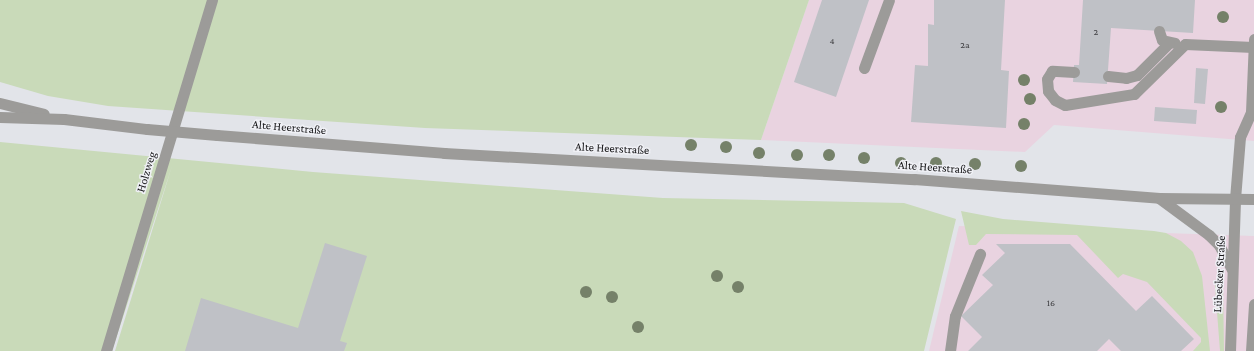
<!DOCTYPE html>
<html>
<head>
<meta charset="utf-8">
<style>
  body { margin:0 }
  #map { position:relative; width:1254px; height:351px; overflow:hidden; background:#e2e4e9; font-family:"Crimson Pro",serif }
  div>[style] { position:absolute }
  .commercial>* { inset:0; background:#e9d3e0 }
  .green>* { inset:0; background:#c9dab9 }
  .building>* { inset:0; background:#bfc1c6 }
  .service>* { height:11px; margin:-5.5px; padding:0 5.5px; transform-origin:5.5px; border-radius:5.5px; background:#9c9b99 }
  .minor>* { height:11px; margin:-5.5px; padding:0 5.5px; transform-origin:5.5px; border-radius:5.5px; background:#9c9b99 }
  .tertiary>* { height:11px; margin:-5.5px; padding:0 5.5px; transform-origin:5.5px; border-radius:5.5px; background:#9c9b99 }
  .tertiary-bridge>* { height:11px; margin:-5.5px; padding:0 5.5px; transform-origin:5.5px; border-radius:5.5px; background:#9c9b99 }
  .trees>* { width:12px; height:12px; margin:-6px; border-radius:50%; background:#758169 }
  span { translate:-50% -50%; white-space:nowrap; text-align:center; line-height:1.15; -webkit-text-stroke:3px #f0f1f6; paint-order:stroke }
  .number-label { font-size:10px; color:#404043 }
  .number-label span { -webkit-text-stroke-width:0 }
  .street-label { font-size:12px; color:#151517 }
</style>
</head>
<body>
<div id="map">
  <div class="commercial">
    <i style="clip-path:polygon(809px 0,1254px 0,1254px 141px,1054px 125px,1025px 152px,761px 140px)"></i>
    <i style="clip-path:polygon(959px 226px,1254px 236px,1254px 351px,929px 351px)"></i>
  </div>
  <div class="green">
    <i style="clip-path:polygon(0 0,809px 0,761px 140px,425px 128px,108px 106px,48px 96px,0 82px)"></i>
    <i style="clip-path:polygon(0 142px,313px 172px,663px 198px,904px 203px,956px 219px,924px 351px,115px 351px,172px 166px,112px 351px,0 351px)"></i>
    <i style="clip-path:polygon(961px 211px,1003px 219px,1154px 231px,1166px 233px,1181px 241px,1193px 252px,1202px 276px,1210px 351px,1193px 351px,1201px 342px,1201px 338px,1147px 282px,1123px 274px,1118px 278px,1077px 235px,986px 234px,976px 245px,969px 245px)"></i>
    <i style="clip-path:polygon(1220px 274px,1222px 274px,1223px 287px,1224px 351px,1220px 351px,1215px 286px)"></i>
  </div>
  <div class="building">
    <i style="clip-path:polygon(822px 0,869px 0,836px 97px,794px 82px)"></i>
    <i style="clip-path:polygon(934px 0,1005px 0,1001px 70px,1009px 71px,1006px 128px,911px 122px,915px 65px,928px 66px,928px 24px,934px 25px)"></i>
    <i style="clip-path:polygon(1083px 0,1195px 0,1193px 33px,1111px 28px,1107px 84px,1073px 82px,1074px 65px,1079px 65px)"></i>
    <i style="clip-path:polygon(1196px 68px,1208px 69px,1205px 104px,1194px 103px)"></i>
    <i style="clip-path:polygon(1155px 107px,1197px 110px,1196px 124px,1154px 121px)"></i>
    <i style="clip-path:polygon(325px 243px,367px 256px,340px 341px,347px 343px,344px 351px,185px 351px,201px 298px,298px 328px)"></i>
    <i style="clip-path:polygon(996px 244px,1070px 244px,1136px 311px,1152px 296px,1194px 339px,1181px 351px,1121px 351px,1109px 339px,1097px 351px,968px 351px,982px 337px,961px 316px,993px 285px,982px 275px,1005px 253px)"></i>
  </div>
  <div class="service">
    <i style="left:1159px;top:31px;width:9px;rotate:72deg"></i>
    <i style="left:1162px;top:40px;width:13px;rotate:13deg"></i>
    <i style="left:864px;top:68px;width:72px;rotate:-69.8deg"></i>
    <i style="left:1074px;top:72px;width:22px;rotate:-177deg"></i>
    <i style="left:1052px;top:71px;width:9px;rotate:122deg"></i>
    <i style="left:1047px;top:79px;width:12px;rotate:85deg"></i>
    <i style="left:1048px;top:91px;width:11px;rotate:52deg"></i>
    <i style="left:1055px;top:100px;width:11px;rotate:27deg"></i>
    <i style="left:1065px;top:105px;width:70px;rotate:-9.1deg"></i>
    <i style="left:1134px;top:94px;width:71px;rotate:-44.4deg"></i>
    <i style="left:1185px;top:44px;width:68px;rotate:2.5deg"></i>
    <i style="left:1108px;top:76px;width:18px;rotate:6deg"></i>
    <i style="left:1126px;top:78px;width:11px;rotate:-15deg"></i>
    <i style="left:1137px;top:75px;width:45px;rotate:-45deg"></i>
    <i style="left:106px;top:351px;width:367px;rotate:-73.2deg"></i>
    <i style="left:950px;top:351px;width:35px;rotate:-82deg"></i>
    <i style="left:955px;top:316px;width:67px;rotate:-68deg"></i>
  </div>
  <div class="minor">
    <i style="left:1159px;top:198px;width:62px;rotate:36.5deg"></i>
    <i style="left:1209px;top:235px;width:14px;rotate:45deg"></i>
    <i style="left:1219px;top:245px;width:27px;rotate:62deg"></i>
    <i style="left:1230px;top:351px;width:152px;rotate:-88.1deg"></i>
    <i style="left:1235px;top:199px;width:62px;rotate:-85.4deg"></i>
    <i style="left:1240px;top:137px;width:27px;rotate:-66deg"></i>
    <i style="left:1251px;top:112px;width:73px;rotate:-87.6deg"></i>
    <i style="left:1251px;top:351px;width:47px;rotate:-86.3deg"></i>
  </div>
  <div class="tertiary">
    <i style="left:0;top:103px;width:45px;rotate:14deg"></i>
    <i style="left:0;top:117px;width:64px;rotate:1.8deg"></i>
    <i style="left:64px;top:119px;width:84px;rotate:6.9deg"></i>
    <i style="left:217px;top:135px;width:228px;rotate:4.5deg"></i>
    <i style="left:444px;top:153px;width:471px;rotate:3.2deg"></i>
    <i style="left:914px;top:179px;width:246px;rotate:4.4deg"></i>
    <i style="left:1159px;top:198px;width:95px;rotate:0.6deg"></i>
  </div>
  <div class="tertiary-bridge">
    <i style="left:147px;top:129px;width:70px;rotate:4.9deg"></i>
  </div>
  <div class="trees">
    <i style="left:1223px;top:17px"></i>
    <i style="left:1024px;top:80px"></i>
    <i style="left:1030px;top:99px"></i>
    <i style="left:1221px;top:107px"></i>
    <i style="left:1024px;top:124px"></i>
    <i style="left:691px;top:145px"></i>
    <i style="left:726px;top:147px"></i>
    <i style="left:759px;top:153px"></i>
    <i style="left:797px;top:155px"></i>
    <i style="left:829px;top:155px"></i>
    <i style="left:864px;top:158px"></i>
    <i style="left:901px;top:163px"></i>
    <i style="left:936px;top:163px"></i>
    <i style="left:975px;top:164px"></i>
    <i style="left:1021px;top:166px"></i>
    <i style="left:717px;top:276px"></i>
    <i style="left:738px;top:287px"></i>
    <i style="left:586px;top:292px"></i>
    <i style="left:612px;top:297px"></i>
    <i style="left:638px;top:327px"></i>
  </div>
  <div class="number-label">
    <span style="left:1096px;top:32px">2</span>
    <span style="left:832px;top:41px">4</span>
    <span style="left:965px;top:45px">2a</span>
    <span style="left:1051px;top:303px">16</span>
  </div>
  <div class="street-label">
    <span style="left:289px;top:128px;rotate:5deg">Alte Heerstraße</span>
    <span style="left:612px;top:149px;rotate:3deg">Alte Heerstraße</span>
    <span style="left:935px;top:168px;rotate:4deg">Alte Heerstraße</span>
    <span style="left:147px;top:172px;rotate:-73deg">Holzweg</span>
    <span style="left:1220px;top:274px;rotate:-87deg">Lübecker Straße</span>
  </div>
</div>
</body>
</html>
